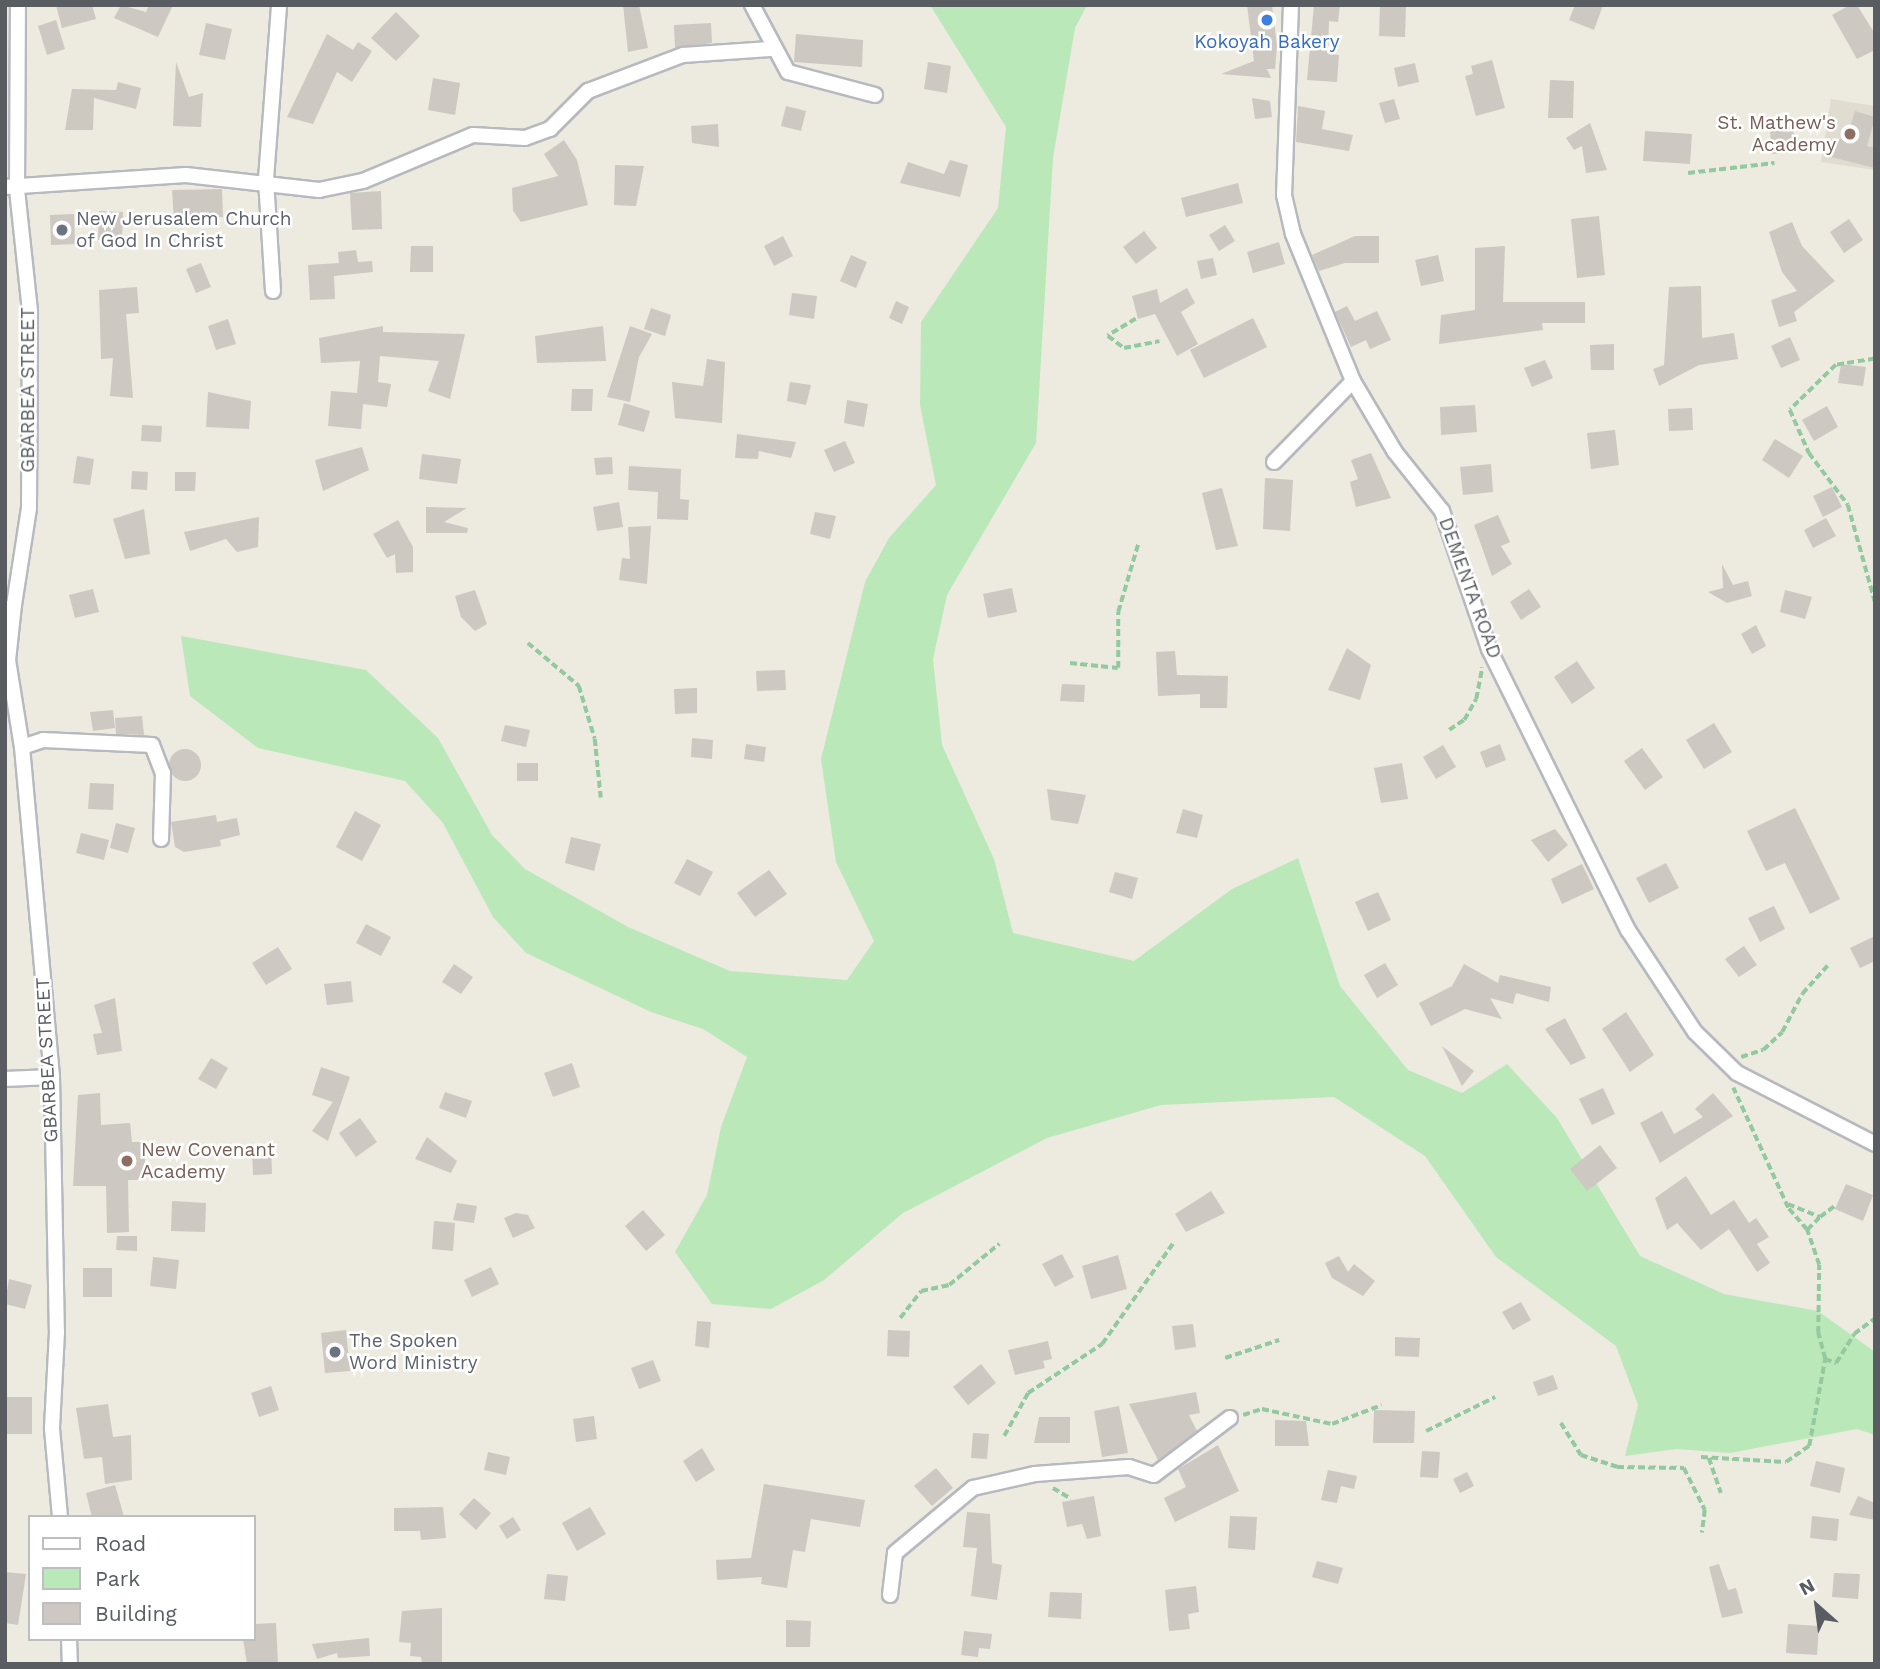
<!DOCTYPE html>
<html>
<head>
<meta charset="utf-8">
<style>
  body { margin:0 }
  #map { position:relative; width:1880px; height:1669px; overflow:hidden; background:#edeae0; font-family:"Work Sans",sans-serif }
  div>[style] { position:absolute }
  .education>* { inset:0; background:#e0dcd0 }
  .green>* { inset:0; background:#bbe8b9 }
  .building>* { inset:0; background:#cdc8c1 }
  .round { border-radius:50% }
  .path>* { height:3.5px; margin-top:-1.75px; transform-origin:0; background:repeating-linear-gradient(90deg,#92c99f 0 7px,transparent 0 10.5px) }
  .roads { filter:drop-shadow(2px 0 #b6b9be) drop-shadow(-2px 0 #b6b9be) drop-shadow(0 2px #b6b9be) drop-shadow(0 -2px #b6b9be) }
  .street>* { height:14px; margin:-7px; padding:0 7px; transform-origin:7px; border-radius:7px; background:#fff }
  .dots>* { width:19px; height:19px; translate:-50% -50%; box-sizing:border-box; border:4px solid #fff; border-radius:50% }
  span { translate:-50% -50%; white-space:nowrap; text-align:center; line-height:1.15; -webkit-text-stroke:5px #fff; paint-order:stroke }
  .shop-label { font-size:19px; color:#366cbe }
  .education-label { font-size:19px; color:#785e54 }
  .right { translate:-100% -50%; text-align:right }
  .left { translate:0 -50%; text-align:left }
  .worship-label { font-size:19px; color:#5b616d }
  .street-label { font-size:19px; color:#595d62 }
  .frame { position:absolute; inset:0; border:7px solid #595d62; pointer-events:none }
  .legend { position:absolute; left:28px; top:1515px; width:228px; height:126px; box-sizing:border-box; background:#fff; border:2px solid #bdbec0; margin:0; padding:9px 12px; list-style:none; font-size:21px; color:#595d62 }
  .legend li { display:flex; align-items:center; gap:14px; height:35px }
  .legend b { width:35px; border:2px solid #bdbec0 }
  .north { position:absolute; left:1782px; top:1571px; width:70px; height:70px; -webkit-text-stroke:5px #fff; paint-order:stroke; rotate:332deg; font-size:19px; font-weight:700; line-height:28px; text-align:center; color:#595d62 }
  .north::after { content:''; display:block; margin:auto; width:24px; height:32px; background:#595d62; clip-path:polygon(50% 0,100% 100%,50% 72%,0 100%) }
</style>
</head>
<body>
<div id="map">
  <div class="education">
    <i style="clip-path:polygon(1831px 99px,1875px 106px,1875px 170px,1821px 162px)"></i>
  </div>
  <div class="green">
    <i style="clip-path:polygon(930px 5px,1087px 5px,1075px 28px,1053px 158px,1036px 443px,947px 595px,933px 659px,942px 745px,994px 859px,1013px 933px,1134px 961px,1232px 889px,1298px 858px,1340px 986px,1408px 1070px,1462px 1093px,1507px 1064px,1557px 1118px,1640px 1256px,1724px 1294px,1818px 1311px,1875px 1352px,1875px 1435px,1857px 1429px,1730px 1453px,1676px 1449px,1625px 1456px,1638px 1405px,1616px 1346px,1496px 1257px,1425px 1156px,1334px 1097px,1161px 1105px,1047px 1138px,903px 1213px,824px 1280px,771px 1309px,712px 1304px,675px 1252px,707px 1195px,721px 1127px,747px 1057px,703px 1029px,651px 1012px,526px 953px,493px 917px,443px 823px,405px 781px,258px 748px,190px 696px,181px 636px,366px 670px,438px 738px,492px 835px,525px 869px,628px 927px,730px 971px,847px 980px,874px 941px,836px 862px,821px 759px,865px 582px,889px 538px,936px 485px,920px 405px,921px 322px,998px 208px,1006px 127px)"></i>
  </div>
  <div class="building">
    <i style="clip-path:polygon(56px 5px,92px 5px,96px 19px,62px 28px)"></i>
    <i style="clip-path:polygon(121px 5px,146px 12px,149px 5px,173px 5px,158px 37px,114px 18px)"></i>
    <i style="clip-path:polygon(623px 5px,639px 5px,648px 48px,628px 52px)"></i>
    <i style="clip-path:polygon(1247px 5px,1272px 5px,1277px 46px,1275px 69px,1267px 69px,1271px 78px,1221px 74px,1254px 61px)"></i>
    <i style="clip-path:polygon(1314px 5px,1340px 5px,1338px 22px,1329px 21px,1328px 54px,1339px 55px,1337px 82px,1307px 80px)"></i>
    <i style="clip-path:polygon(1380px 5px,1406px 5px,1405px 37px,1379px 36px)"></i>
    <i style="clip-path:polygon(1575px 5px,1603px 5px,1594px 30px,1569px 20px)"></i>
    <i style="clip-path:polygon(1850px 5px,1857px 5px,1875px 34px,1875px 50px,1857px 59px,1832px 15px)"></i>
    <i style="clip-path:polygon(396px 12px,420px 36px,396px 61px,371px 38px)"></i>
    <i style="clip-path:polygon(56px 20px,65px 49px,47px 55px,38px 26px)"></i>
    <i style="clip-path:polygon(206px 23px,232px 29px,225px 60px,199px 55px)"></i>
    <i style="clip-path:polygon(711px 23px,712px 43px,675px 48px,674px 25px)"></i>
    <i style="clip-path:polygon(327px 34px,353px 50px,358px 42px,372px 51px,352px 82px,337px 72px,313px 124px,287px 117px)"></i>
    <i style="clip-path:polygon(796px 34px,863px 40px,862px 67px,794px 62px)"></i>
    <i style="clip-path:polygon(1492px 60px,1505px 108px,1476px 116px,1465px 76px,1473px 74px,1471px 66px)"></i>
    <i style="clip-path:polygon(176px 62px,189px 97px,203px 93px,201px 127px,173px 126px)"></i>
    <i style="clip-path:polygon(928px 62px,951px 66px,947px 93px,924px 89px)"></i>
    <i style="clip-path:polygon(1415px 63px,1419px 82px,1398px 87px,1394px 68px)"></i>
    <i style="clip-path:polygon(433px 78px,460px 83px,455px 115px,428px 110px)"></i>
    <i style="clip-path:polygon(1550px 80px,1574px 81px,1573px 118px,1548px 118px)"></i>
    <i style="clip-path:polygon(118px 82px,141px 88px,136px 109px,94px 98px,93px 130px,65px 130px,72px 89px,116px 90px)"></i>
    <i style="clip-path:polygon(1252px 98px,1270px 101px,1272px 117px,1255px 119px)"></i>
    <i style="clip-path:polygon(1394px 99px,1400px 119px,1385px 123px,1379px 103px)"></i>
    <i style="clip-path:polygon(786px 106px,806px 111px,801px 131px,781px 126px)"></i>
    <i style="clip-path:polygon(1298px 106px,1325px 111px,1322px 129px,1353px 135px,1349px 151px,1296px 142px)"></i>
    <i style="clip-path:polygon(1855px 111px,1875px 117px,1867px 146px,1875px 148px,1875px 168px,1831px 157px,1836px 138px,1846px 140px)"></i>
    <i style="clip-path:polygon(1590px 123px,1607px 170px,1586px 173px,1582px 146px,1574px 150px,1566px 138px)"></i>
    <i style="clip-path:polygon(718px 124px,719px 147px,692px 143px,691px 126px)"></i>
    <i style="clip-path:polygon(1793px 124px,1795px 152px,1771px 154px,1770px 126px)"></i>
    <i style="clip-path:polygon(1645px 131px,1692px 134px,1690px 164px,1643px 161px)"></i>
    <i style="clip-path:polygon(564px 140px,577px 160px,588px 205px,521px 222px,513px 211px,512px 188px,558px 176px,544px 154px)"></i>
    <i style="clip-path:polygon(950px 160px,968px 165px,960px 197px,900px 183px,908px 162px,944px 174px)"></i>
    <i style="clip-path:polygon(615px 165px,644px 166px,636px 206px,614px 205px)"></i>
    <i style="clip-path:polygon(1238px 183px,1243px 203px,1186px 217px,1181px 198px)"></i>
    <i style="clip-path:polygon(222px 189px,223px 217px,174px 220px,172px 190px)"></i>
    <i style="clip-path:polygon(381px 191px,382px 229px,352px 230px,350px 193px)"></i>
    <i style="clip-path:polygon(99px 211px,123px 212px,122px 240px,98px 240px)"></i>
    <i style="clip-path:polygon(74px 214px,75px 244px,51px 245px,50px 215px)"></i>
    <i style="clip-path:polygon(1599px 216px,1605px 275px,1577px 278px,1571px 219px)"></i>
    <i style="clip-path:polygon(1849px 219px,1863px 240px,1844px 253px,1830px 232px)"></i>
    <i style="clip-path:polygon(1792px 222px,1802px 246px,1835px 281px,1794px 312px,1797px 321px,1779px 327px,1771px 300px,1797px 291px,1782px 272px,1769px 232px)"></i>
    <i style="clip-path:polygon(1225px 225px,1235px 241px,1219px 251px,1209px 235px)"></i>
    <i style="clip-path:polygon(1144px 231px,1157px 248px,1136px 264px,1123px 247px)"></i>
    <i style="clip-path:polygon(783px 236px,793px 256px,774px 266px,764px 246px)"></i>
    <i style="clip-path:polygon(1355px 236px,1379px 236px,1379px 263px,1345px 263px,1319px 271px,1312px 255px)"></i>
    <i style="clip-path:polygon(1279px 242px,1285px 264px,1253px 273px,1247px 252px)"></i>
    <i style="clip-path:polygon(411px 246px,433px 246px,433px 272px,410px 272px)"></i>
    <i style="clip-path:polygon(1505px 246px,1503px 302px,1585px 302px,1585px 323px,1542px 323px,1543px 330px,1439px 344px,1441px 315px,1475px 310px,1475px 248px)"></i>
    <i style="clip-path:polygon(356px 250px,358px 262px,372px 261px,373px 272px,334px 276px,335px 299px,310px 300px,308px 265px,339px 263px,338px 252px)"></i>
    <i style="clip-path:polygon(851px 255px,867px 262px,856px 288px,840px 281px)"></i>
    <i style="clip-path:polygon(1438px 255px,1444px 281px,1421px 286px,1415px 260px)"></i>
    <i style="clip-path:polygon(1213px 258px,1217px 275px,1201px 279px,1197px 261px)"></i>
    <i style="clip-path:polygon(201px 263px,211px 287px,196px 293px,186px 269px)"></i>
    <i style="clip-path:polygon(1701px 286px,1702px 338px,1734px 333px,1738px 359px,1699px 365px,1659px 386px,1653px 369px,1664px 365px,1669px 287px)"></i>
    <i style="clip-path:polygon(137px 287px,139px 313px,126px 314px,133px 398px,110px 396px,113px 358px,101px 359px,99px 290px)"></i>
    <i style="clip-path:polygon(1187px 288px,1195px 303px,1181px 312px,1198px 344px,1177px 356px,1155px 314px,1138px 319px,1132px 296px,1157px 289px,1160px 303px)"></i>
    <i style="clip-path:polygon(792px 293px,817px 296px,814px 319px,789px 315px)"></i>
    <i style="clip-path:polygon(896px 301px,909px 307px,902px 324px,889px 318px)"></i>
    <i style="clip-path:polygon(1347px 306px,1355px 321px,1377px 311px,1391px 340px,1370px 349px,1366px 340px,1351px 347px,1335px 312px)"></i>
    <i style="clip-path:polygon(651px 308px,671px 315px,665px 336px,644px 329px)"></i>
    <i style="clip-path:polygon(1253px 318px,1267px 347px,1204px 378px,1190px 350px)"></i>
    <i style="clip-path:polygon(228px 319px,236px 344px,216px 350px,208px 326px)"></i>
    <i style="clip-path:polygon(383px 326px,383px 332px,465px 334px,450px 399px,428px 391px,439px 361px,380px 356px,378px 382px,391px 384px,387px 407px,363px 404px,361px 429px,328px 426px,331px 391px,357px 393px,360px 361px,321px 363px,319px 338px)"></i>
    <i style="clip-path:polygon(603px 326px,606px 361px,537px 363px,535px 336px)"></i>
    <i style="clip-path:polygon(630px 326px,652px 334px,639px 357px,630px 402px,607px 397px)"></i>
    <i style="clip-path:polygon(1790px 337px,1800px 360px,1781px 368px,1771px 346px)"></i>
    <i style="clip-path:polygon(1614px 344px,1614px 370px,1591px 370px,1590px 345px)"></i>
    <i style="clip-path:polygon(707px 359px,725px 362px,722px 423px,675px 418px,672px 382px,703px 386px)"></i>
    <i style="clip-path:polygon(1545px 360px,1553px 378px,1532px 387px,1524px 368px)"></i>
    <i style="clip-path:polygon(1841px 364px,1866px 367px,1863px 386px,1838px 383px)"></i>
    <i style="clip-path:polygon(790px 382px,811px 385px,806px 405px,787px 401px)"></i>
    <i style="clip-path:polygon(572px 389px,593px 389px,592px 411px,571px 411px)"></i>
    <i style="clip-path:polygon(208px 392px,251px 401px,249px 429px,206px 427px)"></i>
    <i style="clip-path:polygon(847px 400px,868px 404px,864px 427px,844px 423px)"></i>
    <i style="clip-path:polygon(624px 403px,650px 411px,644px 432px,618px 425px)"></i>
    <i style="clip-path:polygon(1475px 405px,1477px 432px,1441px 435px,1440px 407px)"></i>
    <i style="clip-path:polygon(1827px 406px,1838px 427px,1814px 441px,1802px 420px)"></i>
    <i style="clip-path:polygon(1692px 408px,1693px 430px,1669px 431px,1668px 409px)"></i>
    <i style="clip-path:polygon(142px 425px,162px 426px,161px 442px,141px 441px)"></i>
    <i style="clip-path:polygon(1615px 430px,1619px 465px,1591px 469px,1587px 433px)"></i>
    <i style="clip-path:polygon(737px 434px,796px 442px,791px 458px,759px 451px,758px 459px,735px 458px)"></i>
    <i style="clip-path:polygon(1775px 439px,1803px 456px,1789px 478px,1762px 460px)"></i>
    <i style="clip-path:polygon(845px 441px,855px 463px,834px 472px,824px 450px)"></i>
    <i style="clip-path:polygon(362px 447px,369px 470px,323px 491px,315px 460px)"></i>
    <i style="clip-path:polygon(1371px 453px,1391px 498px,1356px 507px,1350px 482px,1358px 479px,1351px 460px)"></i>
    <i style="clip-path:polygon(422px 454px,461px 459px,457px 484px,419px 479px)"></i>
    <i style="clip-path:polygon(77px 456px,94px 459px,90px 485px,73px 483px)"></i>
    <i style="clip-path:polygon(612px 457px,613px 474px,596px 475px,594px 458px)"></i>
    <i style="clip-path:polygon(1491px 464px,1493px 492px,1463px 495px,1460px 467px)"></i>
    <i style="clip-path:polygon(629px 466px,681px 469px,680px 499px,689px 500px,688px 520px,657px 519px,658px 492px,628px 490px)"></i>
    <i style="clip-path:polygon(132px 471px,148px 472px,147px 490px,131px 489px)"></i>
    <i style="clip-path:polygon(175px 472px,196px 472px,195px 491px,175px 491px)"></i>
    <i style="clip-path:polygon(1265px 478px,1293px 480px,1290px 531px,1263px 529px)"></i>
    <i style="clip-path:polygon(1832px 487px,1842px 507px,1823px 517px,1813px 496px)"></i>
    <i style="clip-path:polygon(1222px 488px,1238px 546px,1216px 550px,1202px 493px)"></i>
    <i style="clip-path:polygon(619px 502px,623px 527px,597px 531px,593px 507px)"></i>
    <i style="clip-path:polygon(426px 507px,467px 508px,444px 522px,468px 528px,467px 533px,426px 533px)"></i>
    <i style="clip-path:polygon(144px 509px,150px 554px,125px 559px,113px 519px)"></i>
    <i style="clip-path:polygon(815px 512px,836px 516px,830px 539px,810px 534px)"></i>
    <i style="clip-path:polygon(1498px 515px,1510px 542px,1501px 546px,1512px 564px,1492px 576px,1474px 525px)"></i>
    <i style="clip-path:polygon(259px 517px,258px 547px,237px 552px,226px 539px,190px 551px,184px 532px)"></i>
    <i style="clip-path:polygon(1826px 518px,1836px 536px,1813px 548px,1804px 530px)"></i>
    <i style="clip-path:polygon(398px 520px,413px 547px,413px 572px,396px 573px,395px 554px,387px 558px,373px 534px)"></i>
    <i style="clip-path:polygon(651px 526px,647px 584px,619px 580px,622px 558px,630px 559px,628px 527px)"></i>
    <i style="clip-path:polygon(1722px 564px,1733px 585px,1748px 581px,1752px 596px,1727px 603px,1708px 592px,1723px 588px)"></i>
    <i style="clip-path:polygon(1012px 588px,1017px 612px,988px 618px,983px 594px)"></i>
    <i style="clip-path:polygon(93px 589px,99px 612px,75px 618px,69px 595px)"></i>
    <i style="clip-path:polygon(1529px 589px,1541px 607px,1521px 620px,1510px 602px)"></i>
    <i style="clip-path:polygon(475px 590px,487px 624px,475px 631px,461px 617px,455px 596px)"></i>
    <i style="clip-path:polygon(1785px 590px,1812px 597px,1805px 619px,1780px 612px)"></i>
    <i style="clip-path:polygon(1756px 625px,1766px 646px,1752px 654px,1741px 634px)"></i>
    <i style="clip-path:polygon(1347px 648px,1371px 665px,1360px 700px,1328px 690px)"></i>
    <i style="clip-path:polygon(1175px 651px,1177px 675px,1228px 676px,1227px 708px,1200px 708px,1200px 694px,1158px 696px,1156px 652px)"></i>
    <i style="clip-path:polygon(1577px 661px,1595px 688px,1572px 704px,1554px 677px)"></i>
    <i style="clip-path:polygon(785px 670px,786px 690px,757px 691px,756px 671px)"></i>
    <i style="clip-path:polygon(1062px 684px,1085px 685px,1084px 702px,1060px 701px)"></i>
    <i style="clip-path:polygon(697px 688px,697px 713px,675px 714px,674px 689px)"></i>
    <i style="clip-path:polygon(113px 710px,115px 728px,93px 731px,90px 712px)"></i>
    <i style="clip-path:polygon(142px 716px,144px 735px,116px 734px,115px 718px)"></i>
    <i style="clip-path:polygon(1714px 723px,1732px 752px,1704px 769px,1686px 740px)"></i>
    <i style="clip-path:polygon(505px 725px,530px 730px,526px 747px,501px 741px)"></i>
    <i style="clip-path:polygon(692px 738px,713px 740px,712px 759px,691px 757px)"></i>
    <i style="clip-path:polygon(746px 744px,766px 747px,764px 762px,744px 759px)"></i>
    <i style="clip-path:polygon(1500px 744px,1506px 760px,1486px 768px,1480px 752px)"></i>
    <i style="clip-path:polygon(1443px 745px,1456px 767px,1436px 779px,1423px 757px)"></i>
    <i style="clip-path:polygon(1642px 748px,1663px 777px,1645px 790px,1624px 761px)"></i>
    <i class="round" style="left:169px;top:749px;width:32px;height:32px"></i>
    <i style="clip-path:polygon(517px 763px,538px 763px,538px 781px,517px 781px)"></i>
    <i style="clip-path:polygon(1402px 763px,1408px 799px,1381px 803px,1374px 768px)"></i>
    <i style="clip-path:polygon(90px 783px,114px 784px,113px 810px,88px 809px)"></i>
    <i style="clip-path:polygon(1047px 789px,1086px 795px,1078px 824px,1051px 820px)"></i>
    <i style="clip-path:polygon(1795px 808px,1840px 899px,1810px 914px,1785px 863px,1766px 871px,1747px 831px)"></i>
    <i style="clip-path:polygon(1183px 809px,1203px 815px,1197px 838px,1176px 833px)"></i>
    <i style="clip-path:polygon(355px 811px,381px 825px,362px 861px,336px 847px)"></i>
    <i style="clip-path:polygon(216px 815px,217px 822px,237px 818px,240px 835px,220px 840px,221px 846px,184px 852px,175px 847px,171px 822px)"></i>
    <i style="clip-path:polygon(116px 823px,135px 828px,128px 853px,110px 848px)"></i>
    <i style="clip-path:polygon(1555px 829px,1568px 845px,1548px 862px,1531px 840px)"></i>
    <i style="clip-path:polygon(81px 833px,109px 840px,104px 860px,76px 853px)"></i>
    <i style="clip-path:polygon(571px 837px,601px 844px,594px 871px,565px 863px)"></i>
    <i style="clip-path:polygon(687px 859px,713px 872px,700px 896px,674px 883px)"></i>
    <i style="clip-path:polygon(1666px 863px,1679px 888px,1649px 903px,1636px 878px)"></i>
    <i style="clip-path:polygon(1582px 864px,1594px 889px,1562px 904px,1551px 879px)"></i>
    <i style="clip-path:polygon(769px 870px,787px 894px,755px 917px,737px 893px)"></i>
    <i style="clip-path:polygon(1115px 872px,1138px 878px,1132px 899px,1109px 892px)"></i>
    <i style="clip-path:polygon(1378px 892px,1391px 920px,1368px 931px,1355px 902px)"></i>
    <i style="clip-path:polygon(1774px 906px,1785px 929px,1760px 942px,1748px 918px)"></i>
    <i style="clip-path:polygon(366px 924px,391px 937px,381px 956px,356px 943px)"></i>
    <i style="clip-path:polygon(1875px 936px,1875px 961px,1860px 968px,1850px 948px)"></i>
    <i style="clip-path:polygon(1744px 946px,1757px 965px,1739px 977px,1725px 959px)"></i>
    <i style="clip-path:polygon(278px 947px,292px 969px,266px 985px,252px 963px)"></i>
    <i style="clip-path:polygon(1385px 963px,1398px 985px,1377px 998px,1364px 975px)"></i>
    <i style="clip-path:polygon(454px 964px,473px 977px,461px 994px,442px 982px)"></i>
    <i style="clip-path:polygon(1464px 964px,1498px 983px,1500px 975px,1551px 987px,1549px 1002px,1516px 993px,1513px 1004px,1490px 998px,1502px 1019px,1465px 1009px,1431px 1026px,1419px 1003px,1452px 986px)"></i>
    <i style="clip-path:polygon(351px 981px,353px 1002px,327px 1005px,324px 984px)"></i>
    <i style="clip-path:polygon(115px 998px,122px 1051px,97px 1055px,93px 1034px,102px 1033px,94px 1005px)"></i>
    <i style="clip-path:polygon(1626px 1012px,1654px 1055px,1630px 1072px,1602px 1029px)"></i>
    <i style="clip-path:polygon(1565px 1018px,1586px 1058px,1571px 1065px,1545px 1029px)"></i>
    <i style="clip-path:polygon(1442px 1046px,1474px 1071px,1462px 1086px)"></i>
    <i style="clip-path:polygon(211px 1058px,228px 1068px,216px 1089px,198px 1079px)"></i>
    <i style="clip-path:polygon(572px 1063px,580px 1087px,553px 1097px,544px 1073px)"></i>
    <i style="clip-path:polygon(321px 1067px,350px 1077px,328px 1141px,312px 1131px,333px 1102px,312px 1095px)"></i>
    <i style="clip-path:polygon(1603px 1088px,1615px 1114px,1592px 1125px,1579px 1099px)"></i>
    <i style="clip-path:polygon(445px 1092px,472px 1101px,466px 1118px,439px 1108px)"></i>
    <i style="clip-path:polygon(100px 1093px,101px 1125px,130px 1123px,132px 1142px,145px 1142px,145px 1180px,128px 1180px,129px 1232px,107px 1233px,106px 1186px,73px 1186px,78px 1095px)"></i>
    <i style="clip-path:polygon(1713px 1093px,1733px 1116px,1660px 1163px,1640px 1123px,1662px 1111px,1674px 1134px,1703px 1117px,1695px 1109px)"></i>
    <i style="clip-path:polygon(360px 1118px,377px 1142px,356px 1157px,339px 1133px)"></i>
    <i style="clip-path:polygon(427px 1137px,457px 1161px,451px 1173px,415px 1159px)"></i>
    <i style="clip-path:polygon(1600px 1145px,1617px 1168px,1587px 1191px,1570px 1169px)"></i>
    <i style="clip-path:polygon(271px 1146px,272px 1174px,253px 1175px,252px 1147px)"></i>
    <i style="clip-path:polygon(1686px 1176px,1711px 1215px,1734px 1200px,1749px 1223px,1756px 1218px,1769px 1237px,1757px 1244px,1770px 1263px,1757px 1272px,1729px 1229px,1701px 1250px,1677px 1223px,1667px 1230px,1655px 1198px)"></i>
    <i style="clip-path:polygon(1846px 1184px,1873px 1195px,1863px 1221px,1835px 1209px)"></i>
    <i style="clip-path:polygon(1211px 1191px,1225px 1213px,1186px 1232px,1175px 1214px)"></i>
    <i style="clip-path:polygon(172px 1201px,206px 1203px,205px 1232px,171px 1231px)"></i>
    <i style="clip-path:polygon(457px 1203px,477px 1206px,474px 1223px,453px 1220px)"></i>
    <i style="clip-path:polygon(643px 1210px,665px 1235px,646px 1251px,625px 1226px)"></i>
    <i style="clip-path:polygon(516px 1213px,528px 1215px,535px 1228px,513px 1238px,504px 1218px)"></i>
    <i style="clip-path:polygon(434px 1221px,455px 1223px,453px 1251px,432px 1249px)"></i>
    <i style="clip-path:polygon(117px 1236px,137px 1236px,137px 1251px,116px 1250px)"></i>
    <i style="clip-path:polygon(1062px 1254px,1074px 1277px,1055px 1287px,1042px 1264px)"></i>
    <i style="clip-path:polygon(1118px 1255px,1127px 1289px,1091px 1299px,1082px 1266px)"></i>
    <i style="clip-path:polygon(1339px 1256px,1348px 1272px,1354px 1264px,1375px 1281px,1363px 1296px,1332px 1278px,1325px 1263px)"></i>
    <i style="clip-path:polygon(153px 1257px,179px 1260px,176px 1289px,150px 1286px)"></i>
    <i style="clip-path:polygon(491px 1267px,499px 1284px,472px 1297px,464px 1280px)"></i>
    <i style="clip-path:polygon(83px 1268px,112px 1268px,112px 1297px,83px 1297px)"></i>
    <i style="clip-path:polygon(9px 1279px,32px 1285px,25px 1309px,5px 1304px)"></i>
    <i style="clip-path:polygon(1521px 1302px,1531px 1320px,1513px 1330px,1502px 1312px)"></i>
    <i style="clip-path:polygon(697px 1321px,711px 1322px,709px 1348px,695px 1346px)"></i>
    <i style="clip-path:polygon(1193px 1324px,1196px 1347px,1175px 1350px,1172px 1326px)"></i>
    <i style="clip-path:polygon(346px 1330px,350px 1371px,325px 1373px,321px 1333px)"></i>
    <i style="clip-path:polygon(888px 1330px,910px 1331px,909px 1357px,887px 1356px)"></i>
    <i style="clip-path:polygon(1395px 1337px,1420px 1338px,1419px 1357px,1395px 1356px)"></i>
    <i style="clip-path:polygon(1048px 1341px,1052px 1359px,1043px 1361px,1045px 1368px,1015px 1375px,1008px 1350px)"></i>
    <i style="clip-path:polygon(653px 1360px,661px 1381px,639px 1389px,631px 1368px)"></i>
    <i style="clip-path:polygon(981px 1364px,996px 1383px,968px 1405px,953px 1387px)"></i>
    <i style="clip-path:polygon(1553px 1375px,1558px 1389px,1538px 1396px,1533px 1382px)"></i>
    <i style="clip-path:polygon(271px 1386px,279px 1410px,259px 1417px,251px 1393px)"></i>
    <i style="clip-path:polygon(1196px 1392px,1200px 1413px,1189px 1415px,1197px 1431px,1158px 1460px,1129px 1404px)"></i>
    <i style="clip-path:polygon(5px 1397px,32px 1397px,32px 1434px,5px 1434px)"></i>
    <i style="clip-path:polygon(108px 1404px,113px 1437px,131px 1435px,132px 1480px,105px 1484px,102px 1457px,84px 1459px,76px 1408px)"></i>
    <i style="clip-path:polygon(1119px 1406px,1128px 1453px,1102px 1457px,1094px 1411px)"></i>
    <i style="clip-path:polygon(1374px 1410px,1415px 1411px,1414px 1443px,1373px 1443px)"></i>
    <i style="clip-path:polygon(594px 1416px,597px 1439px,576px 1442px,573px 1419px)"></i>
    <i style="clip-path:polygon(1039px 1417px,1070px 1417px,1070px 1443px,1034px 1443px)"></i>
    <i style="clip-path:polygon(1275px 1420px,1306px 1421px,1309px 1446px,1275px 1446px)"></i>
    <i style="clip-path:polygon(973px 1433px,989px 1434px,987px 1459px,971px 1458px)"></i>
    <i style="clip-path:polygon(1218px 1445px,1239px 1491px,1175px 1522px,1164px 1498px,1186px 1487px,1178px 1469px)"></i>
    <i style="clip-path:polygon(702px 1448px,715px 1470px,696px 1482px,683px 1461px)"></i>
    <i style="clip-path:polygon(1422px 1451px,1440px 1452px,1438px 1478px,1420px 1477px)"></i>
    <i style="clip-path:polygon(488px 1452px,510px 1457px,506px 1475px,484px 1470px)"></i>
    <i style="clip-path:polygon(1816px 1461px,1845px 1468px,1840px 1493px,1810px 1486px)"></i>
    <i style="clip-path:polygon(936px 1468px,953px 1488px,932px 1506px,914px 1486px)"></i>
    <i style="clip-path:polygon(1328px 1470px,1357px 1476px,1354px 1489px,1341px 1486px,1337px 1503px,1321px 1500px)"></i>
    <i style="clip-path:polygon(1467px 1472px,1474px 1486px,1460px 1493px,1453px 1479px)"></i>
    <i style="clip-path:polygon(764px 1484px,865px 1500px,860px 1527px,811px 1519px,805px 1552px,793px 1550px,787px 1588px,761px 1584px,762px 1577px,717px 1580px,716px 1560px,751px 1558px)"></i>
    <i style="clip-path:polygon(115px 1485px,124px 1517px,92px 1517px,86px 1493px)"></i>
    <i style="clip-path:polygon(1094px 1496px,1101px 1536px,1087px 1539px,1082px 1524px,1067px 1527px,1062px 1502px)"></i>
    <i style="clip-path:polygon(1858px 1496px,1875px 1503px,1875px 1520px,1849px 1515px)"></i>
    <i style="clip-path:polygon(474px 1498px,491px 1513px,476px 1530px,459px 1514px)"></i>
    <i style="clip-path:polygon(443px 1507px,446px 1538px,421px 1540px,420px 1531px,394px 1531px,394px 1508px)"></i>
    <i style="clip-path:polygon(590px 1507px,606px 1534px,577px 1551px,562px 1523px)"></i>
    <i style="clip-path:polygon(967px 1512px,990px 1514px,992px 1563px,1002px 1565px,997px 1600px,971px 1596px,977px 1548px,963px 1547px)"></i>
    <i style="clip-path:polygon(1230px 1516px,1257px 1517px,1255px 1550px,1228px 1548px)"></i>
    <i style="clip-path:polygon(1812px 1516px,1839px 1519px,1837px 1541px,1810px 1538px)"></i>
    <i style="clip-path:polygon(513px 1517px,521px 1530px,507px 1539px,499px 1526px)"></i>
    <i style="clip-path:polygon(1317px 1561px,1343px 1568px,1338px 1584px,1312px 1577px)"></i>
    <i style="clip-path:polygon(1719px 1564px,1728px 1590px,1736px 1588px,1743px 1613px,1722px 1618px,1709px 1567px)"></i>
    <i style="clip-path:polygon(5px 1572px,26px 1574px,18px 1625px,5px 1623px)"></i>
    <i style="clip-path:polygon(1834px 1573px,1860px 1574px,1858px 1599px,1832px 1597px)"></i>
    <i style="clip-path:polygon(547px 1574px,568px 1576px,565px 1601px,544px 1599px)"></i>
    <i style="clip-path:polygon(1196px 1586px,1199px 1612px,1188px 1614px,1190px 1629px,1169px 1631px,1165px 1590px)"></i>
    <i style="clip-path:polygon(1050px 1592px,1082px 1593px,1081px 1619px,1048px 1617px)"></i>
    <i style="clip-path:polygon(442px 1608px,442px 1664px,422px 1664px,421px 1657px,410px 1656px,411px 1643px,399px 1642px,402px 1611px)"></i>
    <i style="clip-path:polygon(786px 1620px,811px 1621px,810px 1647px,786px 1647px)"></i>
    <i style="clip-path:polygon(276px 1623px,278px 1664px,247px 1664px,243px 1639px,254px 1639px,254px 1624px)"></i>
    <i style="clip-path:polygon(1788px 1624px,1819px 1626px,1817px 1655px,1786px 1653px)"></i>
    <i style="clip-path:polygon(964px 1631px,992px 1634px,990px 1649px,979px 1648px,978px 1657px,961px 1655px)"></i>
    <i style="clip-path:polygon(369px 1638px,370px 1656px,338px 1658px,337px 1653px,317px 1659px,312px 1644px)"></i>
  </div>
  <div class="path">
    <i style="left:1688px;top:173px;width:87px;rotate:-6.6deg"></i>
    <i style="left:1136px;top:319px;width:33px;rotate:149deg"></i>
    <i style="left:1108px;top:336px;width:20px;rotate:37deg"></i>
    <i style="left:1124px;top:348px;width:36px;rotate:-11deg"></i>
    <i style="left:1875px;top:359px;width:39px;rotate:171deg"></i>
    <i style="left:1836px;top:365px;width:64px;rotate:135.6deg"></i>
    <i style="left:1790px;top:410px;width:47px;rotate:66.2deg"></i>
    <i style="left:1809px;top:453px;width:65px;rotate:53.1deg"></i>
    <i style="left:1848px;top:505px;width:101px;rotate:74.4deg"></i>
    <i style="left:528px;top:643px;width:67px;rotate:40.1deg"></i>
    <i style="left:579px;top:686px;width:55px;rotate:73.2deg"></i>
    <i style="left:595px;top:739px;width:59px;rotate:84.2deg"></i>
    <i style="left:1070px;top:663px;width:48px;rotate:5.9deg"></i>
    <i style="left:1118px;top:668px;width:56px;rotate:-90deg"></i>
    <i style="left:1118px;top:612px;width:71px;rotate:-73.6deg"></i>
    <i style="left:1449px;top:730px;width:18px;rotate:-34deg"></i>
    <i style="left:1464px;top:720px;width:24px;rotate:-60deg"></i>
    <i style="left:1476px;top:699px;width:32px;rotate:-79deg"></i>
    <i style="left:1741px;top:1057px;width:23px;rotate:-18deg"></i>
    <i style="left:1763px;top:1050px;width:26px;rotate:-43deg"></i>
    <i style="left:1782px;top:1032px;width:43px;rotate:-62.2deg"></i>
    <i style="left:1802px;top:994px;width:38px;rotate:-48deg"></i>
    <i style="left:1788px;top:1204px;width:35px;rotate:22deg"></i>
    <i style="left:1820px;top:1217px;width:20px;rotate:-37deg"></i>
    <i style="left:1807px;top:1230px;width:18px;rotate:-45deg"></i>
    <i style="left:900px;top:1318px;width:34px;rotate:-52deg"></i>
    <i style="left:921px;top:1291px;width:29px;rotate:-12deg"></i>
    <i style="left:949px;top:1285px;width:65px;rotate:-39.4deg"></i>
    <i style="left:1225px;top:1358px;width:57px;rotate:-18.4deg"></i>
    <i style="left:1825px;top:1359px;width:12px;rotate:20deg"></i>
    <i style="left:1836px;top:1363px;width:34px;rotate:-58deg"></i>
    <i style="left:1854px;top:1334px;width:26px;rotate:-37deg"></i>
    <i style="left:1243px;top:1415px;width:20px;rotate:-18deg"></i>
    <i style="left:1262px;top:1409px;width:72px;rotate:12.1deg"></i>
    <i style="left:1332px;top:1424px;width:53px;rotate:-20.8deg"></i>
    <i style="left:1561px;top:1423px;width:38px;rotate:58deg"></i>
    <i style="left:1581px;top:1455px;width:38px;rotate:18deg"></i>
    <i style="left:1617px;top:1467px;width:67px;rotate:0.9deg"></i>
    <i style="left:1684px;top:1468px;width:47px;rotate:63.4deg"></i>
    <i style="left:1705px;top:1510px;width:23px;rotate:97deg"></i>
    <i style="left:1426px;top:1431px;width:77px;rotate:-26.2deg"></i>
    <i style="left:1004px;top:1436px;width:49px;rotate:-60.8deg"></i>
    <i style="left:1028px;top:1393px;width:89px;rotate:-33.5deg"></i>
    <i style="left:1102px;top:1344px;width:125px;rotate:-54.8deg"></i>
    <i style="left:1701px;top:1457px;width:85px;rotate:3.4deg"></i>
    <i style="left:1786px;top:1462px;width:28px;rotate:-35deg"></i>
    <i style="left:1809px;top:1446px;width:88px;rotate:-79.6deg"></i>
    <i style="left:1825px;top:1359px;width:27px;rotate:-105deg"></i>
    <i style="left:1818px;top:1333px;width:68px;rotate:-89.2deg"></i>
    <i style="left:1819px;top:1265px;width:37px;rotate:-109deg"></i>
    <i style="left:1807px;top:1230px;width:29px;rotate:-131deg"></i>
    <i style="left:1788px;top:1208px;width:132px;rotate:-114.6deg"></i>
    <i style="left:1709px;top:1458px;width:37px;rotate:71deg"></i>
    <i style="left:1053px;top:1488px;width:21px;rotate:31deg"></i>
  </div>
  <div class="roads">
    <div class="street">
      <i style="left:752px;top:5px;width:76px;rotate:61.8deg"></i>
      <i style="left:788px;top:72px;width:90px;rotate:14.8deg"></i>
      <i style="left:1291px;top:5px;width:190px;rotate:92.1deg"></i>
      <i style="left:1284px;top:195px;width:40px;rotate:77deg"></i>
      <i style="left:1293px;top:234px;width:159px;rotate:67.8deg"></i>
      <i style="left:1353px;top:381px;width:82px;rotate:59.4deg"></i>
      <i style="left:1395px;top:452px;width:75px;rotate:51.5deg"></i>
      <i style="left:1442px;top:511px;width:146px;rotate:71.2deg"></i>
      <i style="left:1489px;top:649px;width:313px;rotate:63.7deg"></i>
      <i style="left:1628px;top:930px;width:122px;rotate:56.7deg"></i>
      <i style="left:1695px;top:1032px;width:59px;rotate:44.3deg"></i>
      <i style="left:1737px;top:1073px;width:155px;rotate:27.2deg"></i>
      <i style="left:5px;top:187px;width:181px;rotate:-3.8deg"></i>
      <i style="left:186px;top:175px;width:134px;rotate:6.4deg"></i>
      <i style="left:319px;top:190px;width:45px;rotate:-11.6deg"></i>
      <i style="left:363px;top:181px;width:119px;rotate:-22.7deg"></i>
      <i style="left:473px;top:135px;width:52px;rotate:3.3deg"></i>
      <i style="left:525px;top:138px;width:27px;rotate:-20deg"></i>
      <i style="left:550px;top:129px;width:54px;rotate:-45deg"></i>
      <i style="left:588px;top:91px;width:102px;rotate:-20.8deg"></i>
      <i style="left:683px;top:55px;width:87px;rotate:-3.9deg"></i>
      <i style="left:273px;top:291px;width:112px;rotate:-93.6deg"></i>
      <i style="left:266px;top:179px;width:174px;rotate:-85.7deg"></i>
      <i style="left:1274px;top:462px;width:113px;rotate:-45.7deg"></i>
      <i style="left:14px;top:605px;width:98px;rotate:-81.2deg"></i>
      <i style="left:29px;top:508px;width:197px;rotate:-89.7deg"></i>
      <i style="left:30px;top:311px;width:123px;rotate:-96.1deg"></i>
      <i style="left:17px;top:189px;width:184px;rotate:-89.7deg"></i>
      <i style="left:5px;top:613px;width:12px;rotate:-42deg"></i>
      <i style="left:14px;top:605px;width:55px;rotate:96.2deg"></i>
      <i style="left:8px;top:660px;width:88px;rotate:80.9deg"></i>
      <i style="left:22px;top:747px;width:331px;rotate:84.8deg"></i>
      <i style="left:52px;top:1077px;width:255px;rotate:88.9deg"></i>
      <i style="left:57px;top:1332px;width:97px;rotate:93deg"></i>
      <i style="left:52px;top:1429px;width:88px;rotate:84.8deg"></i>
      <i style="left:22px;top:747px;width:22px;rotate:-18deg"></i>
      <i style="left:43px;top:740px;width:109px;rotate:2.6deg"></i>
      <i style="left:152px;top:745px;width:30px;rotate:69deg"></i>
      <i style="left:163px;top:773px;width:66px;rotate:91.7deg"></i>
      <i style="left:5px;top:1079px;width:47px;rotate:-2.4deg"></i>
      <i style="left:890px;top:1595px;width:42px;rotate:-83.2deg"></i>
      <i style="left:895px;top:1553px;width:102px;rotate:-39.8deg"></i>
      <i style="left:973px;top:1488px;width:64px;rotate:-12.7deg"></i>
      <i style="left:1035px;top:1474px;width:94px;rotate:-4.3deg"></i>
      <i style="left:1129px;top:1467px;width:26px;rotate:18deg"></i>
      <i style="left:1154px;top:1475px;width:95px;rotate:-36.9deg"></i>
      <i style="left:69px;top:1639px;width:25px;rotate:88deg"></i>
    </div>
  </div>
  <div class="dots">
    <i style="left:1267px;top:20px;background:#3f7fe0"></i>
    <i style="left:1850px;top:134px;background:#8d6e63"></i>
    <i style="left:62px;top:230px;background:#6b7280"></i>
    <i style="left:127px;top:1161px;background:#8d6e63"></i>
    <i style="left:335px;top:1352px;background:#6b7280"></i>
  </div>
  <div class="shop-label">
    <span style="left:1267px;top:42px">Kokoyah Bakery</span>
  </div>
  <div class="education-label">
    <span class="right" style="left:1836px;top:134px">St. Mathew's<br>Academy</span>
    <span class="left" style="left:141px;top:1161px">New Covenant<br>Academy</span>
  </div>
  <div class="worship-label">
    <span class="left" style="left:76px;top:230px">New Jerusalem Church<br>of God In Christ</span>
    <span class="left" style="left:349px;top:1352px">The Spoken<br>Word Ministry</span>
  </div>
  <div class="street-label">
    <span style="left:28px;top:390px;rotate:-90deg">GBARBEA STREET</span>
    <span style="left:1470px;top:588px;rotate:70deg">DEMENTA ROAD</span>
    <span style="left:47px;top:1060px;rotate:-93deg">GBARBEA STREET</span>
  </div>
  <div class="frame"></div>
  <ul class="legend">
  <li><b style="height:9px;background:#fff"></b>Road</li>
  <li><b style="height:19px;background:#bbe8b9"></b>Park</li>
  <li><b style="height:19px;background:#cdc8c1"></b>Building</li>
  </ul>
  <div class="north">N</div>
</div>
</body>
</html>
